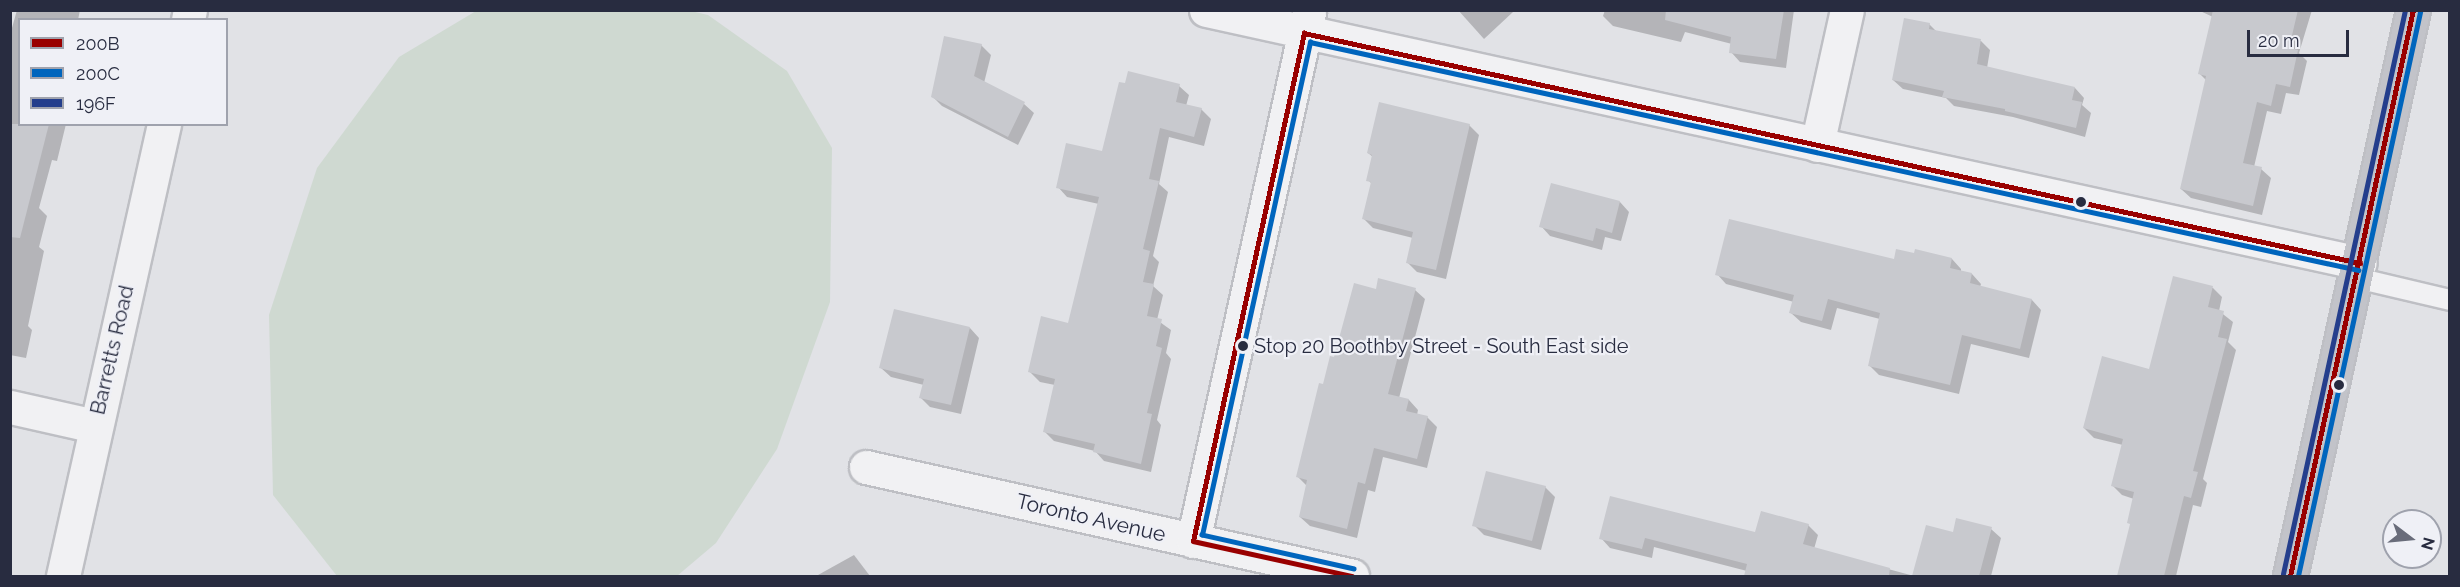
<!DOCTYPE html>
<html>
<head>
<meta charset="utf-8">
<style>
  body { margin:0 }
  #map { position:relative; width:2460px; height:587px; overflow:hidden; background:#e1e2e6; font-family:Raleway,sans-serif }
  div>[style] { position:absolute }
  .green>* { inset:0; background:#cfd9d1 }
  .shadow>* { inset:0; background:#0003 }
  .building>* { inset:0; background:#c8c9ce }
  .roads { filter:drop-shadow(2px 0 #bebfc4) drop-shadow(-2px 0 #bebfc4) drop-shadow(0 2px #bebfc4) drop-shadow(0 -2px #bebfc4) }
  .lane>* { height:20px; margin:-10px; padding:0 10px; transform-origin:10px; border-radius:10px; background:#f1f1f3 }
  .street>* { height:33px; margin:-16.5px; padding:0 16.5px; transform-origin:16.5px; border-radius:16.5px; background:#f1f1f3 }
  .secondary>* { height:33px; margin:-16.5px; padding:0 16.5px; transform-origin:16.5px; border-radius:16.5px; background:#c2c3c9 }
  .bus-1>* { height:4.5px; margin:-2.25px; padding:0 2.25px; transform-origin:2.25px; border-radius:2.25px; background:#900 }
  .bus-2>* { height:4.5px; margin:-2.25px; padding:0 2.25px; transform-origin:2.25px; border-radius:2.25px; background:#0065bd }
  .bus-3>* { height:4.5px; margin:-2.25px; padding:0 2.25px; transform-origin:2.25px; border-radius:2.25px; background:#243e8c }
  .dots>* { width:16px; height:16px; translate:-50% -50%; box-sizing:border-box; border:3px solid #eff0f6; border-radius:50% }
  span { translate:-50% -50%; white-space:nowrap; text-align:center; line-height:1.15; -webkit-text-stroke:4.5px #eff0f6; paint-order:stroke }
  .bus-label { font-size:20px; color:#282c40 }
  .left { translate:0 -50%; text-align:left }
  .street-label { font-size:21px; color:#282c40 }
  .frame { position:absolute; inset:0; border:12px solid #282c40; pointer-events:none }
  .legend { position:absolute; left:18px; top:18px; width:210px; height:108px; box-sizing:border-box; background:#eff0f6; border:2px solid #9fa2ad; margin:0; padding:8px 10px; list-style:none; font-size:18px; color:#282c40 }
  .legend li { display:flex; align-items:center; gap:12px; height:30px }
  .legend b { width:30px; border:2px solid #9fa2ad }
  .north { position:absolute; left:2382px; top:509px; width:60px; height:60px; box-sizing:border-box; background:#eff0f6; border:2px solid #9fa2ad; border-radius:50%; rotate:106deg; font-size:16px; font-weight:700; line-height:24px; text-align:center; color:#282c40 }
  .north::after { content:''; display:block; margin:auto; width:21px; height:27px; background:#696c7a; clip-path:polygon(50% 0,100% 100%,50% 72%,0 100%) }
  .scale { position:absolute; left:2247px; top:30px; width:102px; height:27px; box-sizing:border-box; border:3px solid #282c40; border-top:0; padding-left:8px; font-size:18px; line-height:21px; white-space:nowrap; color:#282c40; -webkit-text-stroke:4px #eff0f6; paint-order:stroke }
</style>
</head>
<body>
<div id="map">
  <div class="green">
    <i style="clip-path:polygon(691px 11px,708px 15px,787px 71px,832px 148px,830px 302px,777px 449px,716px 543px,677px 576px,337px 576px,273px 495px,269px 315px,317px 168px,399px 57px,476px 11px)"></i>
  </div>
  <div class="shadow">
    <i style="clip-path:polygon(17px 10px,80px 10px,78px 20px,20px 20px,20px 124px,66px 124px,57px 161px,52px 160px,39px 208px,47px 216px,39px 247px,44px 251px,28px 326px,32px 330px,26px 358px,10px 355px,10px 35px)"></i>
    <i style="clip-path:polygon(1458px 10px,1512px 10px,1513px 12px,1484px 39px)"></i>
    <i style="clip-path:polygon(1605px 10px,1794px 10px,1786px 68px,1740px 62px,1731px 52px,1732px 44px,1685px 32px,1681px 42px,1613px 26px,1603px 16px)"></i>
    <i style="clip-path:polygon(2198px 10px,2312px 10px,2299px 53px,2307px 61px,2299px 95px,2286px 93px,2281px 114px,2267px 111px,2254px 167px,2261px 169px,2271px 178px,2262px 215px,2191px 198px,2181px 189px,2207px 81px,2200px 74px,2213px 17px)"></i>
    <i style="clip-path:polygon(1929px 24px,1937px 32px,1981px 41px,1990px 50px,1987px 68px,2075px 88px,2084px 98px,2082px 105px,2091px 113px,2085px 137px,2013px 117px,1954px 106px,1946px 98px,1903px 89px,1893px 80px)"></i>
    <i style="clip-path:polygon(981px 45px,991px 55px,984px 83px,1024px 104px,1034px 113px,1018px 145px,942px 106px,932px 96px)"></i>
    <i style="clip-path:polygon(1179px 86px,1189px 95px,1186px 106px,1201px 109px,1211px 119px,1204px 146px,1169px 137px,1159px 184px,1168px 192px,1153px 256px,1159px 262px,1153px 286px,1163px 295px,1157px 320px,1171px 330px,1166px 353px,1171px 359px,1157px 420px,1161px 425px,1151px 472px,1104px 461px,1095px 451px,1054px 441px,1044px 431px,1055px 385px,1040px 382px,1030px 372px,1069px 324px,1099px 204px,1067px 197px,1058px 187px,1103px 153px)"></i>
    <i style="clip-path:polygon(1469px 125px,1479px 135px,1446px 279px,1417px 272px,1407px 262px,1413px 238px,1373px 228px,1363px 218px,1372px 184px,1368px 180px,1373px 157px,1368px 153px)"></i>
    <i style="clip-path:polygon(1620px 202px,1629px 212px,1621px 241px,1605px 237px,1602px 250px,1550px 236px,1541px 226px)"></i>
    <i style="clip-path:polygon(1952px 259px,1961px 269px,1961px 272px,1972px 274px,1981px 284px,1980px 287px,2032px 300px,2041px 310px,2029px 358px,1971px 344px,1959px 394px,1879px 375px,1869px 365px,1880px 319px,1837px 308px,1831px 330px,1801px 322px,1791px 313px,1794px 302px,1726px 284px,1717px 274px,1895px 260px)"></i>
    <i style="clip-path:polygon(2174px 278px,2213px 288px,2222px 297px,2219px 311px,2233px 322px,2228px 342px,2236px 350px,2203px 479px,2207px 483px,2201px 507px,2193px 505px,2176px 576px,2118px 576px,2131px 525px,2134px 499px,2122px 495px,2113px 486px,2123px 445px,2094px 438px,2084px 428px,2150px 370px)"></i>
    <i style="clip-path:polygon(1415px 290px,1425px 299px,1399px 398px,1409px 400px,1418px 410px,1417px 415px,1427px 417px,1437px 427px,1427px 468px,1383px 457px,1375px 492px,1368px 490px,1357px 538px,1310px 526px,1300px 517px,1307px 486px,1298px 477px,1335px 359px,1377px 291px)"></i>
    <i style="clip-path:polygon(970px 328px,979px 338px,961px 414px,930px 407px,921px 398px,924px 385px,891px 377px,881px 368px)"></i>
    <i style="clip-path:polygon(1545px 487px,1555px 497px,1541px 550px,1484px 535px,1474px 525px)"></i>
    <i style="clip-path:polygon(1808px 525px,1818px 535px,1814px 549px,1914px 576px,1954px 534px,1991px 529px,2001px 538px,1991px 576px,1749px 576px,1747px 571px,1654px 547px,1652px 558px,1610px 548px,1601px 538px,1757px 534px)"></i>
    <i style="clip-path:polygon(854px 555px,870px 576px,819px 576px,818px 575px)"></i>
  </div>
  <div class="building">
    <i style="clip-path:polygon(1666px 10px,1784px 10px,1776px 59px,1729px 53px,1731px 37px,1665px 20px)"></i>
    <i style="clip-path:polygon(2213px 10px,2298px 10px,2289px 48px,2298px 50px,2290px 87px,2276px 84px,2271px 106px,2257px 102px,2243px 163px,2262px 167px,2253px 206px,2180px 189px,2206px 76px,2198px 74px)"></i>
    <i style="clip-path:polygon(1904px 18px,1930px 23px,1929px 29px,1981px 39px,1977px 64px,2075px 87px,2072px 100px,2082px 102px,2076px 128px,2005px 111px,2005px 109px,1942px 97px,1944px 91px,1892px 80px)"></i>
    <i style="clip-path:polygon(944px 36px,982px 44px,974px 76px,1025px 102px,1008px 137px,931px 97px)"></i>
    <i style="clip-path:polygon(1128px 71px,1180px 84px,1176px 102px,1202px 108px,1194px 137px,1160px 128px,1149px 179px,1159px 181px,1143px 249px,1150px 251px,1143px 282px,1154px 284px,1147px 316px,1162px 319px,1156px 346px,1162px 348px,1147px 413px,1152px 414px,1141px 464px,1093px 452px,1095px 444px,1043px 432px,1055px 379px,1028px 372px,1041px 316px,1068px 323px,1099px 197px,1056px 188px,1066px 143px,1102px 151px,1119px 82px,1125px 83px)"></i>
    <i style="clip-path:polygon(1379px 102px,1470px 124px,1436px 270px,1406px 263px,1413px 232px,1362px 219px,1371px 182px,1366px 181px,1372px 155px,1367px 153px)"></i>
    <i style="clip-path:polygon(10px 124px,49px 124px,20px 238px,10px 237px)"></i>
    <i style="clip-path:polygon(1551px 183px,1620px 201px,1612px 233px,1596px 228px,1593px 241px,1539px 227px)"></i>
    <i style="clip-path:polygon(1729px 219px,1894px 259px,1896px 249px,1914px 253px,1915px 249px,1952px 258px,1950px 268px,1972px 273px,1970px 283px,2032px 299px,2020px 349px,1962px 335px,1950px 385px,1868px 366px,1880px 313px,1828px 299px,1822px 321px,1789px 313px,1794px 295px,1715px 275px)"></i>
    <i style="clip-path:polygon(2173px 276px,2213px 286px,2208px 307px,2224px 311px,2218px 337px,2227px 339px,2193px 471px,2198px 472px,2191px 498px,2184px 496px,2164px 576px,2117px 576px,2130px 524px,2127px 523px,2134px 492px,2111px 486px,2123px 439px,2083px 428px,2102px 356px,2149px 369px)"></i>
    <i style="clip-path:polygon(1378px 278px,1416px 288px,1388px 394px,1409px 399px,1406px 411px,1428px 416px,1417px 459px,1374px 448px,1365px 484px,1358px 482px,1347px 529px,1299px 517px,1307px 480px,1296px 477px,1319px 383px,1323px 384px,1330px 356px,1334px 357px,1354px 283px,1376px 289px)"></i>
    <i style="clip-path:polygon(894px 309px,970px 327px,951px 405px,919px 398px,924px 379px,879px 368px)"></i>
    <i style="clip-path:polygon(1486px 471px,1546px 486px,1532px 541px,1472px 526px)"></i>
    <i style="clip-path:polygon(1610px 496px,1755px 532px,1761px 511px,1809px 524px,1803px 544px,1890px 568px,1889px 576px,1744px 576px,1747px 564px,1645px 538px,1642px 549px,1599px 539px)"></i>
    <i style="clip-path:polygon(1956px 518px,1992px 527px,1979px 576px,1912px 576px,1926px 525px,1953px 532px)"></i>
  </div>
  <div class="roads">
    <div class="lane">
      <i style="left:2357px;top:278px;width:96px;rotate:13.3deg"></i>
    </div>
    <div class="street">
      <i style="left:1206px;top:10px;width:1181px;rotate:12.37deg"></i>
      <i style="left:188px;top:20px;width:10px;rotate:-79deg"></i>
      <i style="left:1817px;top:145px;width:138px;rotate:-77.5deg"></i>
      <i style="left:10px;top:407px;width:87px;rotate:12.6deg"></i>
      <i style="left:866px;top:467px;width:498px;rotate:12.6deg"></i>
      <i style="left:1193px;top:541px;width:542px;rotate:-77.63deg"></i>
      <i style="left:63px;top:576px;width:463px;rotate:-77.4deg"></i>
    </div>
    <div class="secondary">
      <i style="left:2290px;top:576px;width:579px;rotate:-77.74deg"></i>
    </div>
  </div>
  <div class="bus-1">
    <i style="left:1304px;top:33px;width:1081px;rotate:12.29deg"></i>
    <i style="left:1193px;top:541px;width:520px;rotate:-77.67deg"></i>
    <i style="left:1193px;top:541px;width:163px;rotate:12.4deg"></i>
    <i style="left:2290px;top:576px;width:579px;rotate:-77.74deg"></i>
  </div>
  <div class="bus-2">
    <i style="left:1354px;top:569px;width:156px;rotate:-167.4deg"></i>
    <i style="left:1202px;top:535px;width:505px;rotate:-77.64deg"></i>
    <i style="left:1310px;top:42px;width:1073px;rotate:12.27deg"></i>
    <i style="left:2298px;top:576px;width:577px;rotate:-77.79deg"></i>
  </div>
  <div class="bus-3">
    <i style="left:2283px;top:574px;width:577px;rotate:-77.79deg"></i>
  </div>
  <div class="dots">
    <i style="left:2081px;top:202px;background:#282c40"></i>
    <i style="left:1243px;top:346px;background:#282c40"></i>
    <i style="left:2339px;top:385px;background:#282c40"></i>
  </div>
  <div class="bus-label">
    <span class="left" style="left:1254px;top:346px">Stop 20 Boothby Street - South East side</span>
  </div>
  <div class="street-label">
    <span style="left:112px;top:350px;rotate:-77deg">Barretts Road</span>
    <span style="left:1091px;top:518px;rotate:13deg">Toronto Avenue</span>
  </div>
  <div class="frame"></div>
  <ul class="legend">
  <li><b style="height:8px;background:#900"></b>200B</li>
  <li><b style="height:8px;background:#0065bd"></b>200C</li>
  <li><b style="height:8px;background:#243e8c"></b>196F</li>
  </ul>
  <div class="north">N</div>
  <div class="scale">20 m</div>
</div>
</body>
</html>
